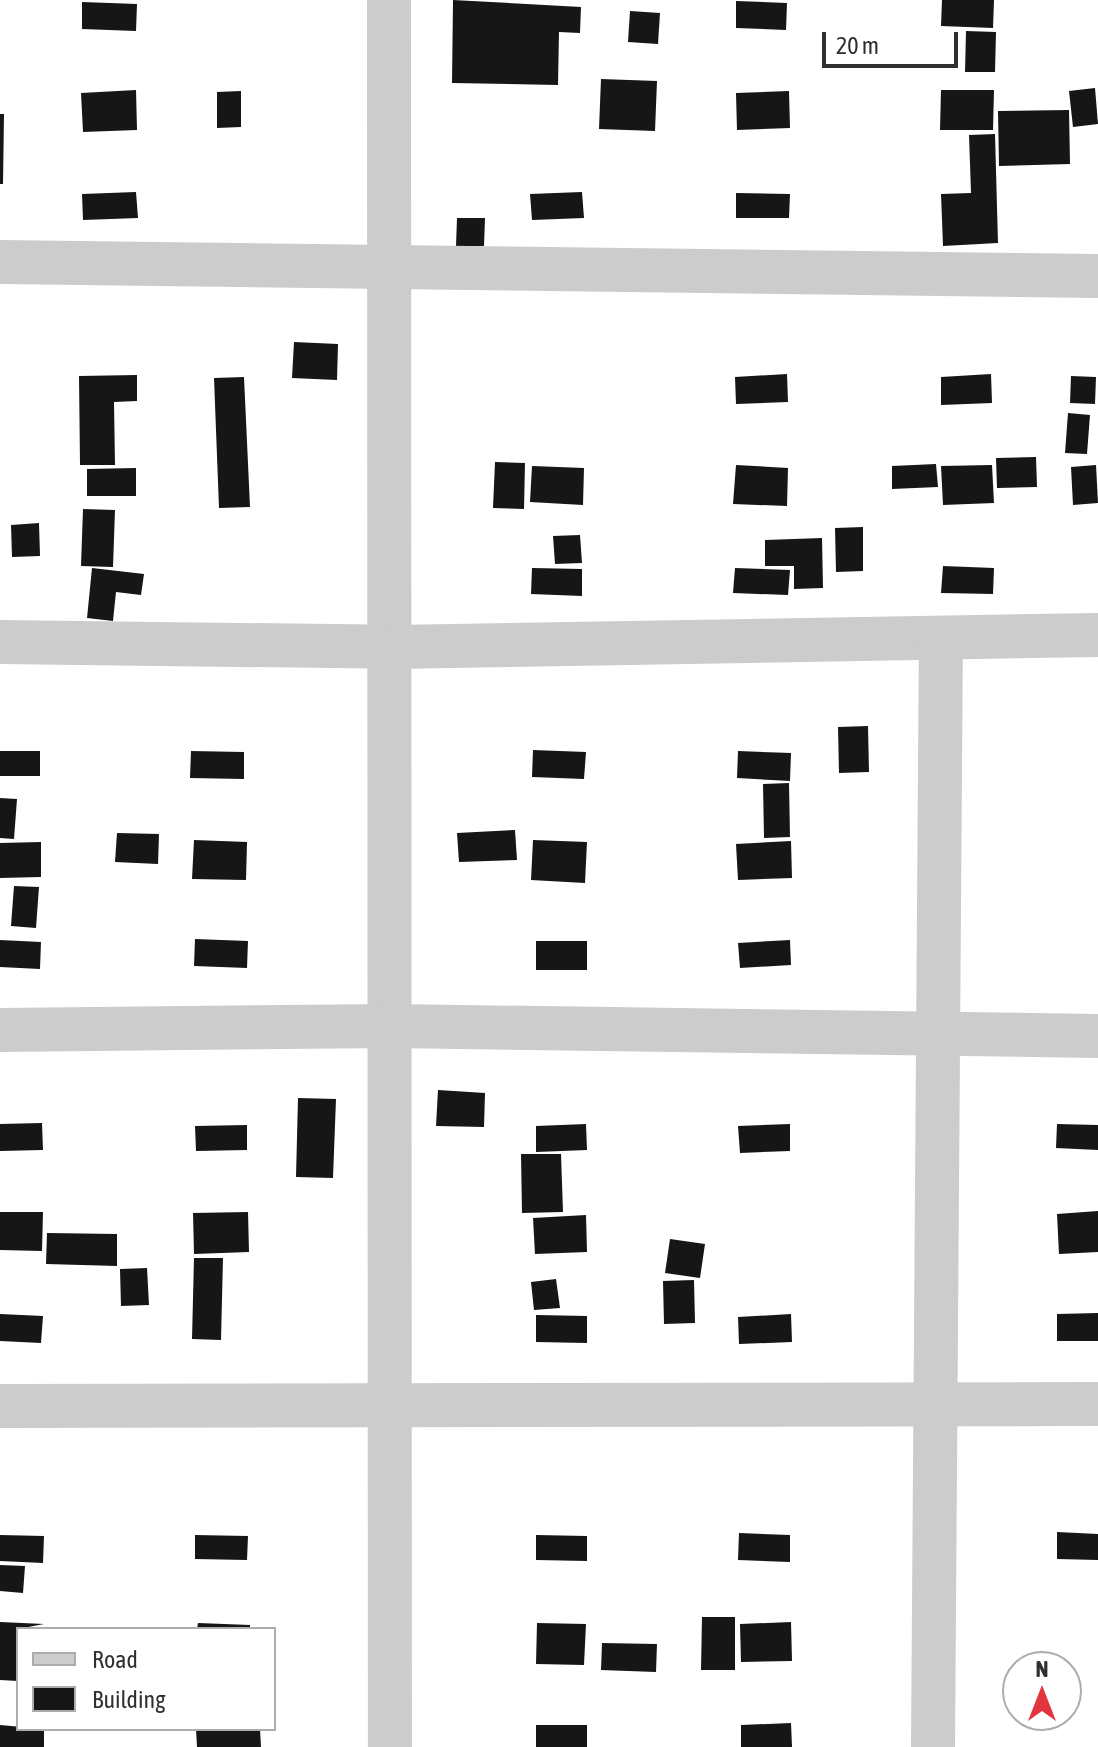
<!DOCTYPE html>
<html>
<head>
<meta charset="utf-8">
<style>
  body { margin:0 }
  #map { position:relative; width:1098px; height:1747px; overflow:hidden; background:#fff; font-family:"Asap Condensed",sans-serif }
  div>[style] { position:absolute }
  .building>* { inset:0; background:#161616 }
  .street>* { height:44px; margin:-22px; padding:0 22px; transform-origin:22px; border-radius:22px; background:#ccc }
  span { translate:-50% -50%; white-space:nowrap; text-align:center; line-height:1.15; -webkit-text-stroke:8px #fff; paint-order:stroke }
  .legend { position:absolute; left:16px; top:1627px; width:260px; height:104px; box-sizing:border-box; background:#fff; border:2px solid #acacac; margin:0; padding:10px 14px; list-style:none; font-size:24px; color:#2f2f2f }
  .legend li { display:flex; align-items:center; gap:16px; height:40px }
  .legend b { width:40px; border:2px solid #acacac }
  .north { position:absolute; left:1002px; top:1651px; width:80px; height:80px; box-sizing:border-box; background:#fff; border:2px solid #acacac; border-radius:50%; rotate:0deg; font-size:22px; font-weight:700; line-height:32px; text-align:center; color:#2f2f2f }
  .north::after { content:''; display:block; margin:auto; width:28px; height:36px; background:#e3353d; clip-path:polygon(50% 0,100% 100%,50% 72%,0 100%) }
  .scale { position:absolute; left:822px; top:32px; width:136px; height:36px; box-sizing:border-box; border:4px solid #2f2f2f; border-top:0; padding-left:10px; font-size:24px; line-height:28px; white-space:nowrap; color:#2f2f2f; -webkit-text-stroke:6px #fff; paint-order:stroke }
</style>
</head>
<body>
<div id="map">
  <div class="building">
    <i style="clip-path:polygon(453px 0,581px 7px,580px 33px,559px 32px,558px 85px,452px 83px)"></i>
    <i style="clip-path:polygon(942px 0,994px 0,993px 28px,941px 26px)"></i>
    <i style="clip-path:polygon(736px 1px,787px 3px,786px 30px,736px 28px)"></i>
    <i style="clip-path:polygon(82px 2px,137px 4px,136px 31px,82px 29px)"></i>
    <i style="clip-path:polygon(630px 11px,660px 13px,658px 44px,628px 42px)"></i>
    <i style="clip-path:polygon(966px 31px,996px 32px,995px 72px,965px 72px)"></i>
    <i style="clip-path:polygon(601px 79px,657px 81px,655px 131px,599px 129px)"></i>
    <i style="clip-path:polygon(1095px 88px,1098px 124px,1073px 127px,1069px 91px)"></i>
    <i style="clip-path:polygon(136px 90px,137px 130px,83px 132px,81px 93px)"></i>
    <i style="clip-path:polygon(941px 90px,994px 90px,993px 130px,940px 130px)"></i>
    <i style="clip-path:polygon(241px 91px,241px 127px,217px 128px,217px 92px)"></i>
    <i style="clip-path:polygon(789px 91px,790px 128px,737px 130px,736px 93px)"></i>
    <i style="clip-path:polygon(1069px 110px,1070px 164px,999px 166px,998px 111px)"></i>
    <i style="clip-path:polygon(0 114px,4px 114px,3px 184px,0 184px)"></i>
    <i style="clip-path:polygon(995px 134px,998px 243px,943px 246px,941px 194px,971px 193px,969px 135px)"></i>
    <i style="clip-path:polygon(136px 192px,138px 218px,83px 220px,82px 194px)"></i>
    <i style="clip-path:polygon(582px 192px,584px 218px,532px 220px,530px 194px)"></i>
    <i style="clip-path:polygon(736px 193px,790px 194px,789px 218px,736px 218px)"></i>
    <i style="clip-path:polygon(457px 218px,485px 218px,484px 246px,456px 246px)"></i>
    <i style="clip-path:polygon(294px 342px,338px 344px,337px 380px,292px 378px)"></i>
    <i style="clip-path:polygon(787px 374px,788px 402px,736px 404px,735px 377px)"></i>
    <i style="clip-path:polygon(991px 374px,992px 403px,941px 405px,941px 377px)"></i>
    <i style="clip-path:polygon(137px 375px,137px 401px,114px 402px,115px 465px,80px 465px,79px 376px)"></i>
    <i style="clip-path:polygon(1071px 376px,1096px 377px,1095px 404px,1070px 403px)"></i>
    <i style="clip-path:polygon(244px 377px,250px 507px,219px 508px,214px 378px)"></i>
    <i style="clip-path:polygon(1068px 413px,1090px 415px,1087px 454px,1065px 453px)"></i>
    <i style="clip-path:polygon(1036px 457px,1037px 487px,997px 488px,996px 458px)"></i>
    <i style="clip-path:polygon(495px 462px,525px 463px,524px 509px,493px 508px)"></i>
    <i style="clip-path:polygon(936px 464px,938px 487px,892px 489px,892px 466px)"></i>
    <i style="clip-path:polygon(736px 465px,788px 468px,787px 506px,733px 504px)"></i>
    <i style="clip-path:polygon(992px 465px,994px 503px,943px 505px,941px 466px)"></i>
    <i style="clip-path:polygon(1096px 465px,1098px 503px,1073px 505px,1071px 467px)"></i>
    <i style="clip-path:polygon(532px 466px,584px 468px,583px 505px,530px 502px)"></i>
    <i style="clip-path:polygon(136px 468px,136px 496px,87px 496px,87px 469px)"></i>
    <i style="clip-path:polygon(83px 509px,115px 510px,113px 567px,81px 566px)"></i>
    <i style="clip-path:polygon(39px 523px,40px 556px,12px 557px,11px 525px)"></i>
    <i style="clip-path:polygon(863px 527px,863px 571px,836px 572px,835px 528px)"></i>
    <i style="clip-path:polygon(580px 535px,582px 563px,555px 564px,553px 536px)"></i>
    <i style="clip-path:polygon(822px 538px,823px 588px,794px 589px,794px 566px,765px 566px,765px 540px)"></i>
    <i style="clip-path:polygon(943px 566px,994px 568px,993px 594px,941px 593px)"></i>
    <i style="clip-path:polygon(92px 568px,144px 574px,141px 595px,116px 592px,113px 621px,87px 618px)"></i>
    <i style="clip-path:polygon(532px 568px,582px 569px,582px 596px,531px 594px)"></i>
    <i style="clip-path:polygon(735px 568px,790px 570px,788px 595px,733px 593px)"></i>
    <i style="clip-path:polygon(868px 726px,869px 772px,839px 773px,838px 727px)"></i>
    <i style="clip-path:polygon(533px 750px,586px 752px,584px 779px,532px 777px)"></i>
    <i style="clip-path:polygon(0 751px,40px 751px,40px 776px,0 776px)"></i>
    <i style="clip-path:polygon(191px 751px,244px 752px,244px 779px,190px 778px)"></i>
    <i style="clip-path:polygon(738px 751px,791px 753px,790px 781px,737px 778px)"></i>
    <i style="clip-path:polygon(789px 783px,790px 837px,764px 838px,763px 784px)"></i>
    <i style="clip-path:polygon(0 798px,17px 799px,14px 839px,0 838px)"></i>
    <i style="clip-path:polygon(515px 830px,517px 860px,459px 862px,457px 833px)"></i>
    <i style="clip-path:polygon(117px 833px,159px 834px,158px 864px,115px 862px)"></i>
    <i style="clip-path:polygon(194px 840px,247px 842px,246px 880px,192px 879px)"></i>
    <i style="clip-path:polygon(533px 840px,587px 842px,585px 883px,531px 880px)"></i>
    <i style="clip-path:polygon(791px 841px,792px 878px,738px 880px,736px 844px)"></i>
    <i style="clip-path:polygon(41px 842px,41px 877px,0 878px,0 843px)"></i>
    <i style="clip-path:polygon(14px 886px,39px 887px,36px 928px,11px 926px)"></i>
    <i style="clip-path:polygon(195px 939px,248px 941px,247px 968px,194px 966px)"></i>
    <i style="clip-path:polygon(0 940px,41px 942px,40px 969px,0 967px)"></i>
    <i style="clip-path:polygon(790px 940px,791px 965px,740px 968px,738px 943px)"></i>
    <i style="clip-path:polygon(536px 941px,587px 941px,587px 970px,536px 970px)"></i>
    <i style="clip-path:polygon(438px 1090px,485px 1093px,484px 1127px,436px 1126px)"></i>
    <i style="clip-path:polygon(298px 1098px,336px 1099px,333px 1178px,296px 1177px)"></i>
    <i style="clip-path:polygon(42px 1123px,43px 1150px,0 1151px,0 1124px)"></i>
    <i style="clip-path:polygon(586px 1124px,587px 1150px,536px 1152px,536px 1126px)"></i>
    <i style="clip-path:polygon(790px 1124px,790px 1151px,740px 1153px,738px 1126px)"></i>
    <i style="clip-path:polygon(1057px 1124px,1098px 1125px,1098px 1150px,1056px 1148px)"></i>
    <i style="clip-path:polygon(247px 1125px,247px 1150px,196px 1151px,195px 1126px)"></i>
    <i style="clip-path:polygon(521px 1154px,561px 1154px,563px 1212px,522px 1213px)"></i>
    <i style="clip-path:polygon(1098px 1211px,1098px 1252px,1059px 1254px,1057px 1214px)"></i>
    <i style="clip-path:polygon(0 1212px,43px 1212px,42px 1251px,0 1250px)"></i>
    <i style="clip-path:polygon(248px 1212px,249px 1252px,194px 1254px,193px 1213px)"></i>
    <i style="clip-path:polygon(586px 1215px,587px 1252px,535px 1254px,533px 1218px)"></i>
    <i style="clip-path:polygon(47px 1233px,117px 1234px,117px 1266px,46px 1264px)"></i>
    <i style="clip-path:polygon(670px 1239px,705px 1244px,700px 1278px,665px 1273px)"></i>
    <i style="clip-path:polygon(194px 1258px,223px 1258px,221px 1340px,192px 1339px)"></i>
    <i style="clip-path:polygon(147px 1268px,149px 1305px,121px 1306px,120px 1269px)"></i>
    <i style="clip-path:polygon(556px 1279px,560px 1308px,534px 1310px,531px 1282px)"></i>
    <i style="clip-path:polygon(694px 1280px,695px 1323px,664px 1324px,663px 1281px)"></i>
    <i style="clip-path:polygon(1098px 1313px,1098px 1341px,1057px 1341px,1057px 1314px)"></i>
    <i style="clip-path:polygon(0 1314px,43px 1316px,41px 1343px,0 1341px)"></i>
    <i style="clip-path:polygon(791px 1314px,792px 1342px,739px 1344px,738px 1317px)"></i>
    <i style="clip-path:polygon(536px 1315px,587px 1316px,587px 1343px,536px 1342px)"></i>
    <i style="clip-path:polygon(1057px 1532px,1098px 1534px,1098px 1560px,1057px 1559px)"></i>
    <i style="clip-path:polygon(739px 1533px,790px 1535px,790px 1562px,738px 1560px)"></i>
    <i style="clip-path:polygon(0 1535px,44px 1536px,43px 1563px,0 1561px)"></i>
    <i style="clip-path:polygon(195px 1535px,248px 1536px,247px 1560px,195px 1559px)"></i>
    <i style="clip-path:polygon(536px 1535px,587px 1536px,587px 1561px,536px 1560px)"></i>
    <i style="clip-path:polygon(0 1565px,25px 1566px,23px 1593px,0 1591px)"></i>
    <i style="clip-path:polygon(702px 1617px,735px 1617px,735px 1670px,701px 1670px)"></i>
    <i style="clip-path:polygon(0 1622px,44px 1624px,18px 1629px,18px 1681px,0 1680px)"></i>
    <i style="clip-path:polygon(791px 1622px,792px 1661px,741px 1662px,740px 1624px)"></i>
    <i style="clip-path:polygon(198px 1623px,250px 1625px,250px 1629px,197px 1629px)"></i>
    <i style="clip-path:polygon(537px 1623px,586px 1624px,584px 1665px,536px 1664px)"></i>
    <i style="clip-path:polygon(602px 1643px,657px 1644px,656px 1672px,601px 1670px)"></i>
    <i style="clip-path:polygon(791px 1723px,792px 1747px,741px 1747px,741px 1725px)"></i>
    <i style="clip-path:polygon(0 1725px,44px 1729px,44px 1747px,0 1747px)"></i>
    <i style="clip-path:polygon(536px 1725px,587px 1725px,587px 1747px,536px 1747px)"></i>
    <i style="clip-path:polygon(196px 1729px,260px 1729px,261px 1747px,197px 1747px)"></i>
  </div>
  <div class="street">
    <i style="left:389px;top:0;width:1747px;rotate:89.97deg"></i>
    <i style="left:0;top:262px;width:1098px;rotate:0.73deg"></i>
    <i style="left:0;top:642px;width:393px;rotate:0.7deg"></i>
    <i style="left:393px;top:647px;width:705px;rotate:-0.98deg"></i>
    <i style="left:0;top:1030px;width:393px;rotate:-0.6deg"></i>
    <i style="left:393px;top:1026px;width:705px;rotate:0.81deg"></i>
    <i style="left:0;top:1406px;width:1098px;rotate:-0.1deg"></i>
    <i style="left:933px;top:1747px;width:1105px;rotate:-89.59deg"></i>
  </div>
  <ul class="legend">
  <li><b style="height:10px;background:#ccc"></b>Road</li>
  <li><b style="height:22px;background:#161616"></b>Building</li>
  </ul>
  <div class="north">N</div>
  <div class="scale">20 m</div>
</div>
</body>
</html>
